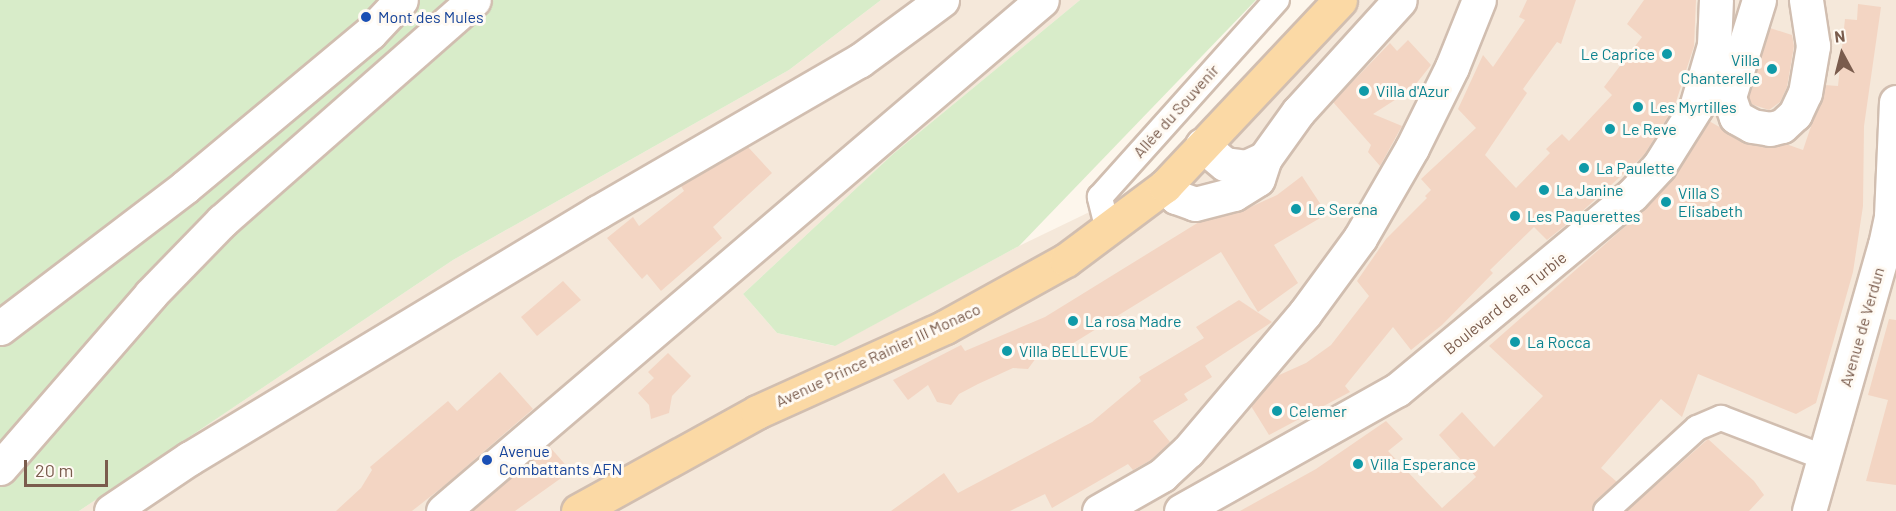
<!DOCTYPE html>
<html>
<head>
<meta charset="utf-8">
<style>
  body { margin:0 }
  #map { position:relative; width:1896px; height:511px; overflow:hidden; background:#fdf6ec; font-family:Barlow,sans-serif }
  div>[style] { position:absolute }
  .residential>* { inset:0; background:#f5e8da }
  .green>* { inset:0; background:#d8ecc9 }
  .building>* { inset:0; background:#f3d5c3 }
  .roads { filter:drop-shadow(2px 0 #d1beb0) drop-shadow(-2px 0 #d1beb0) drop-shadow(0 2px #d1beb0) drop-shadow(0 -2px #d1beb0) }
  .street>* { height:24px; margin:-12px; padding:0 12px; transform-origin:12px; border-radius:12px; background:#fff }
  .secondary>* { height:33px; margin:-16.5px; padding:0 16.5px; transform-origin:16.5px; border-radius:16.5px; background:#fff }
  .primary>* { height:33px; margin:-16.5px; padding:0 16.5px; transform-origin:16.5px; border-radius:16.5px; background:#fbd9a5 }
  .dots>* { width:16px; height:16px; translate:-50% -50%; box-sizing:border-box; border:3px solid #fffaf3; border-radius:50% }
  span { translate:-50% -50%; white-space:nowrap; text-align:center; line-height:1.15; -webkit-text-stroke:6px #fffaf3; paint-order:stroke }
  .transit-label { font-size:16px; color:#164399 }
  .left { translate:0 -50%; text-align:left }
  .culture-label { font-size:16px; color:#0d838f }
  .right { translate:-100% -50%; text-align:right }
  .street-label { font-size:16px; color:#7a5c4d }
  .north { position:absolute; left:1812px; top:24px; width:60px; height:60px; -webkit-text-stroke:4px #fffaf3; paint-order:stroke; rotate:353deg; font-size:16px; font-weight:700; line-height:24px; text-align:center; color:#7a5c4d }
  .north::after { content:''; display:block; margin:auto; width:21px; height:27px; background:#7a5c4d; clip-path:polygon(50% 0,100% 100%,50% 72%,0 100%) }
  .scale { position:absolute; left:24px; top:460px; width:84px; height:27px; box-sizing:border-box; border:3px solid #7a5c4d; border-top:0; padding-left:8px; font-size:18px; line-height:21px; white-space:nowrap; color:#7a5c4d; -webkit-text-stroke:4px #fffaf3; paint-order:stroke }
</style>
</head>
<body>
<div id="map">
  <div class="residential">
    <i style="clip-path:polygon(881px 0,1080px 0,893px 154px,743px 294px,777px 333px,834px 346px,1019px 246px,1160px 178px,1320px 0,1896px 0,1896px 511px,79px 511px,453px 260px,789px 70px)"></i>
  </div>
  <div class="green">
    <i style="clip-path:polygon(0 0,881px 0,789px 70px,453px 260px,79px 511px,0 511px)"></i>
    <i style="clip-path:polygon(1080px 0,1256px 0,1019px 246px,835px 346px,777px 333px,743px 294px,893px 154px)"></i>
  </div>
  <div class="building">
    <i style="clip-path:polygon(1527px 0,1576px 0,1561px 44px,1557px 42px,1523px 89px,1527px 93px,1485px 155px,1516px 188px,1550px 153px,1546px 149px,1562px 134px,1569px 141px,1612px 95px,1604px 87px,1642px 37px,1627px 24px,1644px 0,1696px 0,1694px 46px,1675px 105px,1644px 155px,1577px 216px,1547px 240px,1534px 227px,1490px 270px,1493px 273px,1442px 325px,1411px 350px,1393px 327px,1345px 386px,1350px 392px,1269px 435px,1251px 406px,1277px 376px,1306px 363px,1331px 345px,1369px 296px,1357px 281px,1386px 239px,1427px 198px,1425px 196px,1431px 190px,1421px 179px,1476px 128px,1458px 109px,1483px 55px,1493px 67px,1525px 20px,1519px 17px)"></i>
    <i style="clip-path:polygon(1858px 4px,1881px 7px,1864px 126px,1863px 206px,1853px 272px,1816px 403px,1796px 414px,1698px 374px,1682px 417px,1661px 399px,1601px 468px,1617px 482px,1596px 500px,1592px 511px,1240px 511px,1316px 469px,1386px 421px,1403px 439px,1388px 451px,1442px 508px,1476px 477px,1439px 435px,1462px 412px,1494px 447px,1543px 396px,1489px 346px,1644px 210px,1675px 176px,1709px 121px,1749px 144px,1767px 148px,1786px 144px,1803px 150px,1825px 85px,1838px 86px,1845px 19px,1857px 20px)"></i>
    <i style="clip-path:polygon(1770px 28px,1792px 35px,1794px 46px,1787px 87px,1780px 102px,1769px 110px,1751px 104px,1749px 97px)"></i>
    <i style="clip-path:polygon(1408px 40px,1431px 65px,1412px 89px,1373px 114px,1402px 126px,1380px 166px,1368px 152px,1371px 145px,1333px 102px,1390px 43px,1397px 51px)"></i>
    <i style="clip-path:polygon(748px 147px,772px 173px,713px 227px,722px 238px,661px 291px,647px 274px,642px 279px,607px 238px,633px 217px,639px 226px,684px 191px,681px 186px)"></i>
    <i style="clip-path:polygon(1302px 176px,1327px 214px,1274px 245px,1298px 283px,1258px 312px,1221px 252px,1054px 355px,1036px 358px,1028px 369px,1013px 368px,978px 384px,959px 394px,951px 405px,937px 402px,928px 385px,908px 400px,893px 380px,961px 345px,965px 351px,1045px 317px,1199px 222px,1244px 210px,1277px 195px)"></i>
    <i style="clip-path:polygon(563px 281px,581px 300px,537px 336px,521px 317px)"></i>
    <i style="clip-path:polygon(1239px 300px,1272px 322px,1205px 366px,1212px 377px,1184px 394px,1188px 400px,1153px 421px,1170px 442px,1151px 460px,1133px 470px,1128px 464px,1052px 508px,1045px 494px,1010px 511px,891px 511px,944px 473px,958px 493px,1092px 422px,1141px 381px,1139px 377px,1204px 338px,1196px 327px)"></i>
    <i style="clip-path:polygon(1889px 319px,1896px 320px,1896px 485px,1866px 481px,1888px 400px,1868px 395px)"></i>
    <i style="clip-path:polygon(668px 353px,691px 376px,672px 396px,669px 413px,651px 419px,649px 405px,638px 393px,654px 378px,648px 372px)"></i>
    <i style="clip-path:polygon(500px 372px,533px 409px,445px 485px,412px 511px,336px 511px,361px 488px,372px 470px,370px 467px,448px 401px,457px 411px)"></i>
    <i style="clip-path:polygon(1708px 439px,1754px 481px,1764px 495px,1749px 511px,1627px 511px)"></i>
    <i style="clip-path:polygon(549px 446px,571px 471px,515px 511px,472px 511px)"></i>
  </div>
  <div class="roads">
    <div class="street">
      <i style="left:1108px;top:230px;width:34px;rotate:-104deg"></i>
      <i style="left:1100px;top:197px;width:265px;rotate:-48.1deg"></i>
      <i style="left:1606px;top:511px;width:123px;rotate:-42.4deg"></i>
      <i style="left:1697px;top:428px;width:26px;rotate:-23deg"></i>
      <i style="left:1721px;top:418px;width:111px;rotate:21deg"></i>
    </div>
    <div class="secondary">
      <i style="left:1759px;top:0;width:102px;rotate:107.2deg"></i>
      <i style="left:1729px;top:97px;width:21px;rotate:71deg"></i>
      <i style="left:1736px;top:117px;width:18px;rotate:29deg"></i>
      <i style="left:1752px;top:126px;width:18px;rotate:9deg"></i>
      <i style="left:1770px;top:129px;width:12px;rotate:-14deg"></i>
      <i style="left:1782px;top:126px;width:18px;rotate:-43deg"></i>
      <i style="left:1795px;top:114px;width:23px;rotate:-65deg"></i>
      <i style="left:1805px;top:93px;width:48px;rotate:-80.3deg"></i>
      <i style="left:1813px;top:46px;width:47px;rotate:-98.7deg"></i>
      <i style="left:1202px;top:145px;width:30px;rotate:40deg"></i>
      <i style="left:1225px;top:164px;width:21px;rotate:8deg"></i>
      <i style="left:1246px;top:167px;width:21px;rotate:-25deg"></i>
      <i style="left:1165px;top:186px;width:16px;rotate:45deg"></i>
      <i style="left:1176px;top:197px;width:20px;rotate:20deg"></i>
      <i style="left:1195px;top:204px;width:40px;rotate:-14.4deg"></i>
      <i style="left:1234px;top:194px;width:28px;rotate:-32deg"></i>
      <i style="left:1258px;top:179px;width:22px;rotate:-72deg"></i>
      <i style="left:1265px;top:158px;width:57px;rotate:-54.3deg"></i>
      <i style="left:1298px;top:112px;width:151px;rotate:-47.7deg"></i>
      <i style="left:0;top:328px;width:233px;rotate:-37.3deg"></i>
      <i style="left:185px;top:187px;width:241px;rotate:-39.8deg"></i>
      <i style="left:370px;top:33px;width:45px;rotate:-46.8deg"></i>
      <i style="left:0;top:468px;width:230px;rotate:-49deg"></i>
      <i style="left:151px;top:294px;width:102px;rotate:-45.8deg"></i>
      <i style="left:222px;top:221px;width:335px;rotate:-41.3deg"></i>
      <i style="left:111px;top:511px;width:95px;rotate:-33.9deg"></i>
      <i style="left:190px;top:458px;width:476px;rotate:-31.1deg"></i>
      <i style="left:598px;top:212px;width:302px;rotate:-30.1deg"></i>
      <i style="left:859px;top:61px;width:103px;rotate:-36.3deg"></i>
      <i style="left:443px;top:511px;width:787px;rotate:-40.47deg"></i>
      <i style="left:1099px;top:511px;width:73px;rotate:-29.7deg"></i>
      <i style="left:1162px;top:475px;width:35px;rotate:-43deg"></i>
      <i style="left:1188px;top:451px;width:181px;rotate:-49.7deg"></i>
      <i style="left:1305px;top:313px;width:93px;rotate:-53.7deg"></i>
      <i style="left:1360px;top:238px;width:104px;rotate:-60deg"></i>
      <i style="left:1412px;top:148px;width:90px;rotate:-63.7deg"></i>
      <i style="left:1452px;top:67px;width:72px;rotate:-68.1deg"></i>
      <i style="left:1181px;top:511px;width:248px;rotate:-29.3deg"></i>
      <i style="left:1397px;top:390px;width:305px;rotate:-39.7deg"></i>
      <i style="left:1632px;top:195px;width:40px;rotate:-47deg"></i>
      <i style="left:1659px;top:166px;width:70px;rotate:-57.9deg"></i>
      <i style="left:1696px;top:107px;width:65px;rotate:-73.8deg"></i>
      <i style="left:1714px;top:45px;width:45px;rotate:-87.5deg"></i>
      <i style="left:1809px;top:511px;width:277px;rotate:-74.1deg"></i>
      <i style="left:1885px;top:245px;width:30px;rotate:-78deg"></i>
      <i style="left:1891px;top:216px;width:114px;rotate:-87.5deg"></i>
    </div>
    <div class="primary">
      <i style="left:578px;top:511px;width:205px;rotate:-28.9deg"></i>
      <i style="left:757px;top:412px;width:206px;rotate:-24.3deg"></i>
      <i style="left:945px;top:327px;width:138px;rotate:-29deg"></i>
      <i style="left:1066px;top:260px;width:124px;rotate:-36.8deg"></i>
      <i style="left:1165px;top:186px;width:255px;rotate:-46.7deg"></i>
    </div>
  </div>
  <div class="dots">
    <i style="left:366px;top:17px;background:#1a4fb4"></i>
    <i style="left:1667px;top:54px;background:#0f9aa8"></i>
    <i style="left:1772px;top:69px;background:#0f9aa8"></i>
    <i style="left:1364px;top:91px;background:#0f9aa8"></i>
    <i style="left:1638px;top:107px;background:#0f9aa8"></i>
    <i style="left:1610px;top:129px;background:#0f9aa8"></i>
    <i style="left:1584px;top:168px;background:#0f9aa8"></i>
    <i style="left:1544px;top:190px;background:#0f9aa8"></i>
    <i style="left:1666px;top:202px;background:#0f9aa8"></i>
    <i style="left:1296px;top:209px;background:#0f9aa8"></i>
    <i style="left:1515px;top:216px;background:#0f9aa8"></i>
    <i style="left:1073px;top:321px;background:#0f9aa8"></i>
    <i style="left:1515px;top:342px;background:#0f9aa8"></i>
    <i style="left:1007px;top:351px;background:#0f9aa8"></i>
    <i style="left:1277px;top:411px;background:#0f9aa8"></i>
    <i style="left:487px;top:460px;background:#1a4fb4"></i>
    <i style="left:1358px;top:464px;background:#0f9aa8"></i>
  </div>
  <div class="transit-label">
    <span class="left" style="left:378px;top:17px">Mont des Mules</span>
    <span class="left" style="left:499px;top:460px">Avenue<br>Combattants AFN</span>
  </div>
  <div class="culture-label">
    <span class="right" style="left:1655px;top:54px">Le Caprice</span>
    <span class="right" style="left:1760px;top:69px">Villa<br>Chanterelle</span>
    <span class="left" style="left:1376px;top:91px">Villa d'Azur</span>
    <span class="left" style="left:1650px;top:107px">Les Myrtilles</span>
    <span class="left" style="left:1622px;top:129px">Le Reve</span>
    <span class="left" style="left:1596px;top:168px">La Paulette</span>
    <span class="left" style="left:1556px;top:190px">La Janine</span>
    <span class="left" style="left:1678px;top:202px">Villa S<br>Elisabeth</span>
    <span class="left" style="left:1308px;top:209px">Le Serena</span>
    <span class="left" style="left:1527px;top:216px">Les Paquerettes</span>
    <span class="left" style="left:1085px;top:321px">La rosa Madre</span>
    <span class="left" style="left:1527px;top:342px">La Rocca</span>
    <span class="left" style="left:1019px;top:351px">Villa BELLEVUE</span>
    <span class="left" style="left:1289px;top:411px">Celemer</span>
    <span class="left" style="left:1370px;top:464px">Villa Esperance</span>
  </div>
  <div class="street-label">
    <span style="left:1176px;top:111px;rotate:-48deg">Allée du Souvenir</span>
    <span style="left:1505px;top:303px;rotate:-39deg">Boulevard de la Turbie</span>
    <span style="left:1862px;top:327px;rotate:-74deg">Avenue de Verdun</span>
    <span style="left:878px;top:355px;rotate:-25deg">Avenue Prince Rainier III Monaco</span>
  </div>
  <div class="north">N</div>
  <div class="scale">20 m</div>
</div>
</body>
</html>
